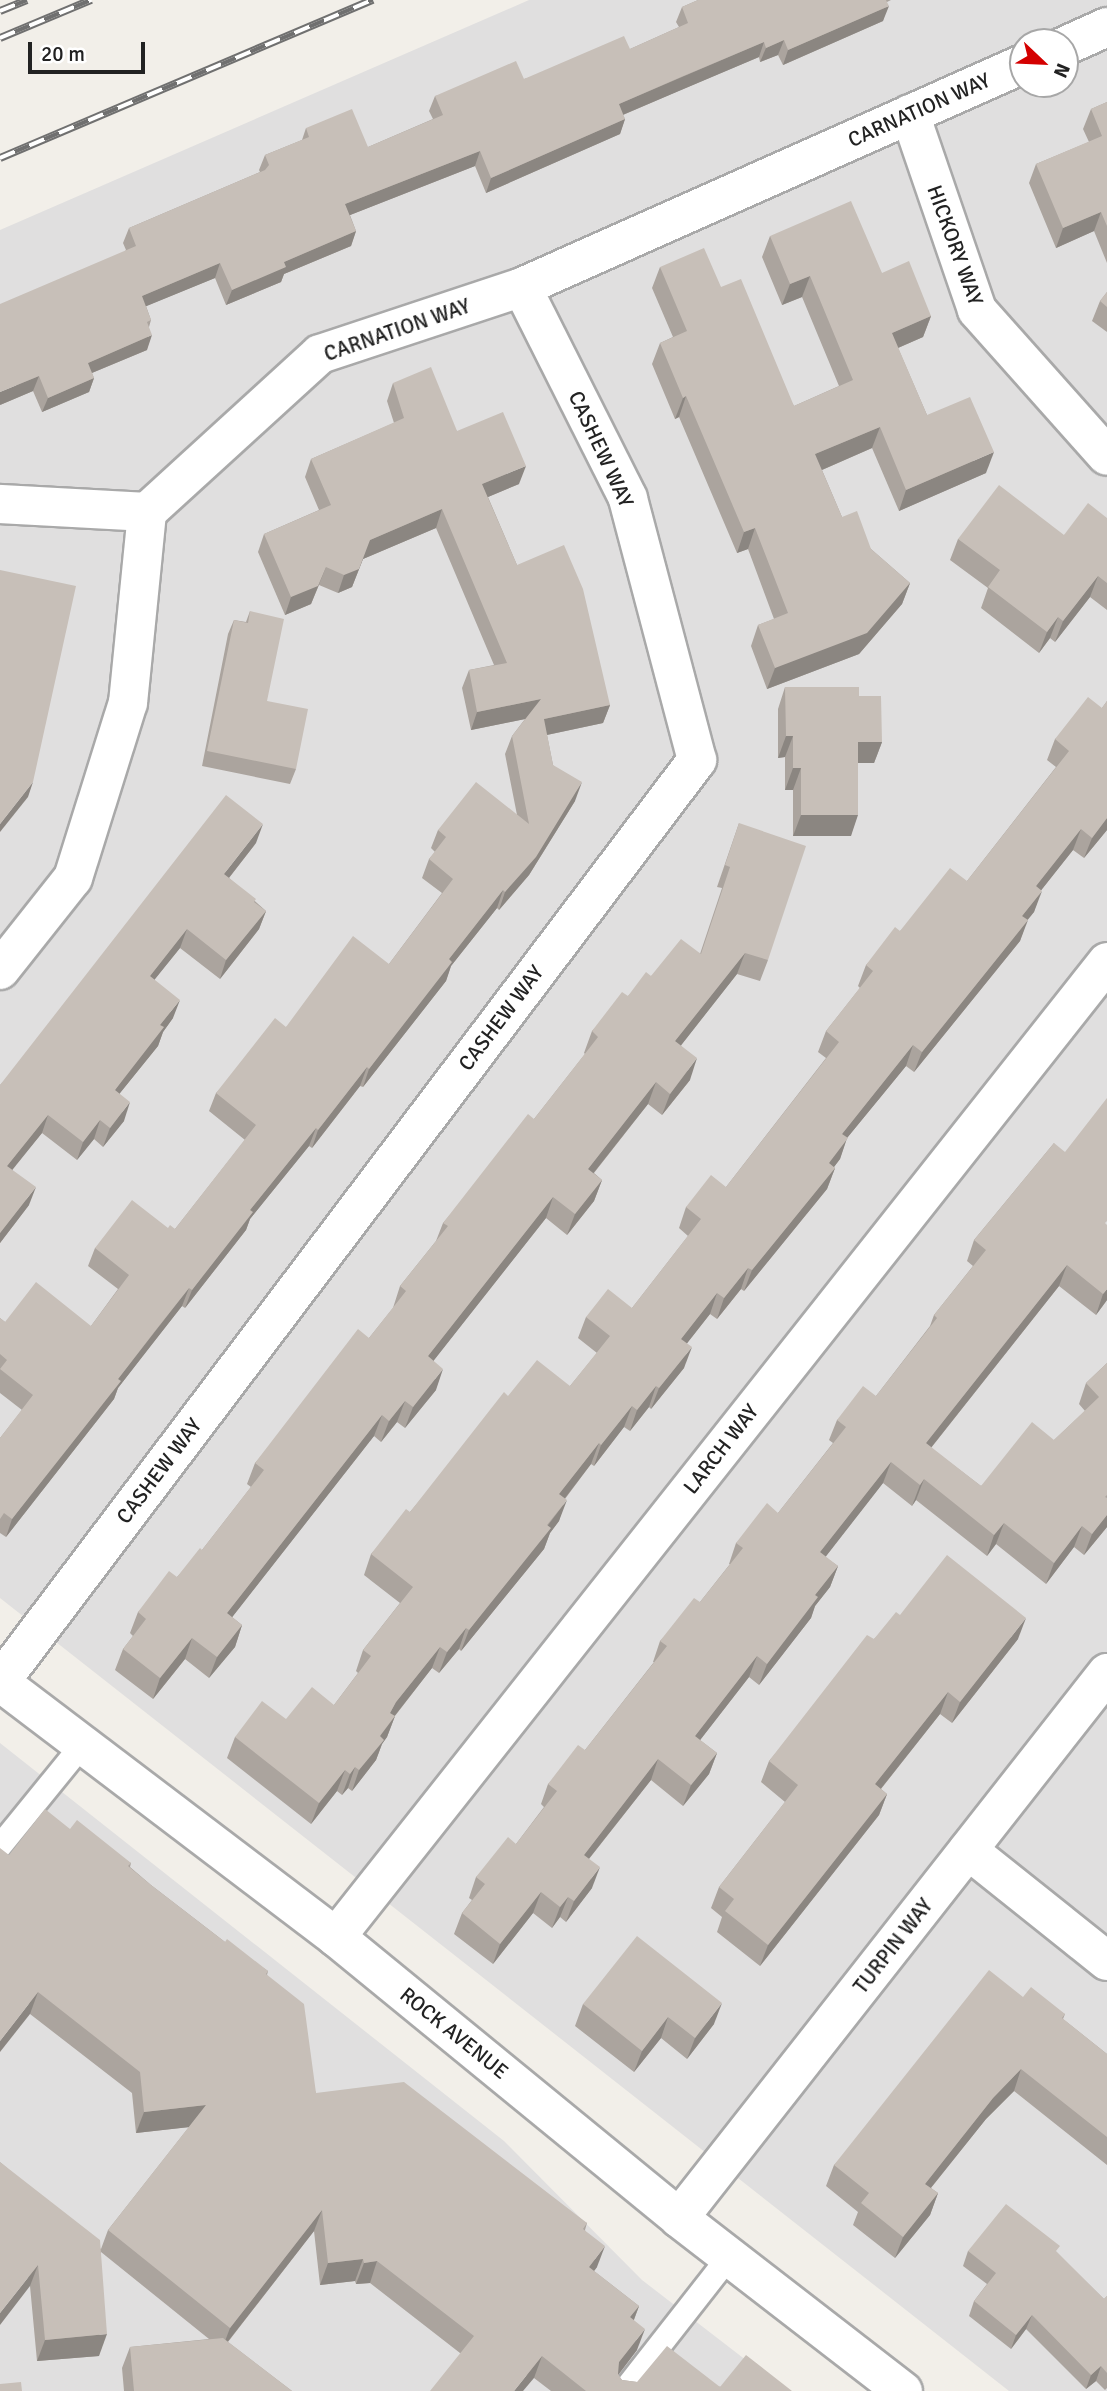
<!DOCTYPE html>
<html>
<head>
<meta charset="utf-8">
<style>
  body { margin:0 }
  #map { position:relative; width:1107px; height:2391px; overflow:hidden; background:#f2efe9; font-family:Signika,sans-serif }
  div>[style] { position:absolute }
  .residential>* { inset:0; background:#e0dfdf }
  .roads { filter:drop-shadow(2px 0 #a9a9a9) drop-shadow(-2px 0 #a9a9a9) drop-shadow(0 2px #a9a9a9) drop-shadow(0 -2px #a9a9a9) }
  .lane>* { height:23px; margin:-11.5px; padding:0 11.5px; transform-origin:11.5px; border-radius:11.5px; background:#fff }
  .street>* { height:38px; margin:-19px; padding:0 19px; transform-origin:19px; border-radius:19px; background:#fff }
  .rail>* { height:8px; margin-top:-4px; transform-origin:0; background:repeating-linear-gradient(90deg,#fff 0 16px,#707070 0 32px); box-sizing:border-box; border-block:2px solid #707070 }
  .wall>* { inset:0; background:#aba49e }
  .shaded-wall>* { inset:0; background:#8b8681 }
  .building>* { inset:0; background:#c7bfb8 }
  span { translate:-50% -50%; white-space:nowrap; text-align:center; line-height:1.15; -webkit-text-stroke:5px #fff; paint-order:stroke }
  .street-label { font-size:21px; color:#222 }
  .north { position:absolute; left:1009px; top:28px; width:70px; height:70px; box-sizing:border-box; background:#fff; border:2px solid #a7a7a7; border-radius:50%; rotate:113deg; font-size:19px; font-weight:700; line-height:28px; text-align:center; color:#222 }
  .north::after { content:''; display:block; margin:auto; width:24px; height:32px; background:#d40000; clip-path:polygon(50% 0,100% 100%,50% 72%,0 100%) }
  .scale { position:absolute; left:28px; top:42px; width:117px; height:32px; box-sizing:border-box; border:4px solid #222; border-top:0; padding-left:9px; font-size:21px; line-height:24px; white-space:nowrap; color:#222; -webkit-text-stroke:5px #fff; paint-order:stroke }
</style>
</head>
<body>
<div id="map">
  <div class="residential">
    <i style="clip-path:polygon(evenodd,529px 0,1107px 0,1107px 2391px,1009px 2391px,0 1598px,0 230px,529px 0,1023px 42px,1065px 42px,1065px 84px,1023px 84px,1023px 42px)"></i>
    <i style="clip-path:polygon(0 1743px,504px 2141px,642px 2280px,786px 2391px,0 2391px)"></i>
  </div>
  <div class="roads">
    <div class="lane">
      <i style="left:0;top:1845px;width:130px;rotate:-50.9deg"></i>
      <i style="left:623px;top:2391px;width:170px;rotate:-51.9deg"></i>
    </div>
    <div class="street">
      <i style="left:1065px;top:46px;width:46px;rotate:-24.3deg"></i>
      <i style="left:910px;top:114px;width:207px;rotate:71.1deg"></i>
      <i style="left:977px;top:310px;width:195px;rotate:48.3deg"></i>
      <i style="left:0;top:504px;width:147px;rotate:3.1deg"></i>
      <i style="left:0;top:970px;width:117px;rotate:-51.6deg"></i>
      <i style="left:73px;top:878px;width:183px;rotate:-72.6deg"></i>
      <i style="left:128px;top:703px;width:192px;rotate:-84.3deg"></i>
      <i style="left:147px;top:512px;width:234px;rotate:-42.4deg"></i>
      <i style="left:320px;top:354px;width:213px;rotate:-18.3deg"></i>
      <i style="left:522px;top:287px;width:548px;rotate:-23.99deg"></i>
      <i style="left:0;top:1682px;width:1156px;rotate:-52.91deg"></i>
      <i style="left:697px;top:760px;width:271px;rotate:-104.8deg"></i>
      <i style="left:628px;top:498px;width:236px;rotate:-116.7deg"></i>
      <i style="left:0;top:1682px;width:422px;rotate:37.2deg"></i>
      <i style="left:336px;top:1937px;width:443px;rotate:39.3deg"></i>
      <i style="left:679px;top:2218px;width:283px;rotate:37.7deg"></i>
      <i style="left:968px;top:1850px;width:178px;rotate:38.6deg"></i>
      <i style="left:336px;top:1937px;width:1243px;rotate:-51.66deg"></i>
      <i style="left:679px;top:2218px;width:693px;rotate:-51.86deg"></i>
    </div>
  </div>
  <div class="rail">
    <i style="left:0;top:11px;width:29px;rotate:-22deg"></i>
    <i style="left:0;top:38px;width:99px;rotate:-22.7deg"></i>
    <i style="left:0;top:158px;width:405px;rotate:-23deg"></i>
  </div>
  <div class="wall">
    <i style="clip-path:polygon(698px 0,891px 0,887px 2px,883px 21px,783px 65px,778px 55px,760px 62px,759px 57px,676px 92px,623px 115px,625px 119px,620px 134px,486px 193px,475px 166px,350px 215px,356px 231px,351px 246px,284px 274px,281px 282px,226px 305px,215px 278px,146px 306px,151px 320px,149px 327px,147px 350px,92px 373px,94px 378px,89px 392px,42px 412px,33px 391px,0 405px,126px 250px,123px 243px,129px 228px,260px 172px,259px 170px,265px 155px,302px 140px,306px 128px,368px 147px,433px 119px,429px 111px,435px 96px,524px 79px,630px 49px,679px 27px,676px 22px,682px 7px)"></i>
    <i style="clip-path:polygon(1107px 102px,1107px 263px,1094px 231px,1056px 248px,1029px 183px,1036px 164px,1089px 142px,1083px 129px,1091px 109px)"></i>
    <i style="clip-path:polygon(770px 236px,882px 273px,931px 316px,923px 337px,898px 348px,927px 415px,986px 473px,899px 511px,872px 448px,822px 470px,842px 517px,871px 549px,910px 583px,902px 604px,859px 654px,767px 689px,751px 646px,758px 625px,774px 619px,748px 549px,737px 553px,679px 417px,675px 419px,652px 364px,660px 343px,673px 337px,652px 288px,660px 267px,721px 287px,794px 406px,839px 386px,802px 297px,782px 305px,762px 257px)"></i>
    <i style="clip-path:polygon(1107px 292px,1107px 332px,1092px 321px,1100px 301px)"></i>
    <i style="clip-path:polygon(393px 383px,457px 431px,519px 484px,488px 497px,517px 565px,610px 705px,603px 723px,547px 735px,553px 765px,575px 801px,529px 875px,499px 910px,497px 908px,451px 966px,446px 981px,363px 1087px,360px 1086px,312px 1148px,309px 1146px,250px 1219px,246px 1230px,185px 1308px,182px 1306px,148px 1349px,118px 1388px,114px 1399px,6px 1537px,0 1533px,0 1438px,22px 1410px,0 1393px,0 1318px,5px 1322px,91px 1326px,118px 1289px,88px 1266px,95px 1248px,168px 1228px,175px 1229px,245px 1140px,209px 1111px,216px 1093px,286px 1027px,389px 964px,442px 893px,422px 878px,429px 859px,435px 852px,431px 848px,438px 830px,517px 815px,505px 754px,512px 736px,525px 719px,471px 730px,462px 688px,469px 670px,494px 665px,436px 528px,363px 559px,352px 587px,338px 593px,319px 585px,311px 604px,285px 615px,258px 552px,264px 534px,319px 510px,305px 477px,311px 459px,394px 423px,387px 401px)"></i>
    <i style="clip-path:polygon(1107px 518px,1107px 610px,1090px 597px,1055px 642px,1050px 638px,1039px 653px,981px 608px,988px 588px,950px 560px,958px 539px,1064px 535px)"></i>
    <i style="clip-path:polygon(250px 611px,267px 701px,296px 769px,290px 784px,202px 766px,228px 634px,234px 620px,246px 622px)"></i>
    <i style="clip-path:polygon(785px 687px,859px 696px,882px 742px,874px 763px,858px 763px,851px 836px,793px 836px,793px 790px,785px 790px,785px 757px,778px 758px,778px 709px)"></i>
    <i style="clip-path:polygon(1107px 701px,1107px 830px,1084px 858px,1073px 850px,1041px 890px,1034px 912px,1027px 920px,1020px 941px,914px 1072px,906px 1066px,847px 1138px,840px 1159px,834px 1167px,835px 1168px,827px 1189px,744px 1291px,741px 1289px,717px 1319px,710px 1314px,687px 1343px,684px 1368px,651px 1409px,649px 1407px,630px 1431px,624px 1427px,594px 1466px,591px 1464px,565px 1499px,559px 1521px,550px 1533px,544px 1549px,461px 1651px,459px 1649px,439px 1673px,432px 1668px,395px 1716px,387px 1737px,382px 1744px,376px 1760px,352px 1791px,348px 1788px,342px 1795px,337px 1791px,311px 1824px,227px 1758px,235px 1737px,334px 1705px,358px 1673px,356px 1671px,363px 1650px,400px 1603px,364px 1575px,371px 1554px,410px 1512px,508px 1396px,570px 1386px,597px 1353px,578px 1338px,586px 1317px,632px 1308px,688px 1236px,679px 1228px,686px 1207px,726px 1187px,826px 1058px,818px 1052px,826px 1031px,860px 988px,858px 986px,866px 965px,900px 931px,967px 881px,1056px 767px,1047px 760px,1055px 739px,1102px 708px)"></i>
    <i style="clip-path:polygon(739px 823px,768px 960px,760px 981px,737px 974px,681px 1045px,690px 1080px,662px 1115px,648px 1104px,594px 1173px,602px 1180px,594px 1201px,567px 1235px,546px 1218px,433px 1361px,436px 1390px,405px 1428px,397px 1422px,381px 1442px,374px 1436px,232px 1617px,242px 1625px,235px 1647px,209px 1678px,185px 1659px,153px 1699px,115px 1670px,123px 1649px,133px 1636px,130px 1633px,138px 1612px,177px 1577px,202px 1550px,251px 1487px,247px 1484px,255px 1463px,369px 1338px,393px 1308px,400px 1286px,436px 1241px,443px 1223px,534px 1119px,585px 1054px,584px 1053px,592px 1031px,628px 996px,651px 976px,700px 954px,722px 888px,717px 887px)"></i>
    <i style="clip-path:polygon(256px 843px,229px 878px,266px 911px,259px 929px,220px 979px,180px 948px,154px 980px,173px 1018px,163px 1032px,158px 1046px,119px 1094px,124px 1121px,103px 1147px,94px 1139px,77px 1160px,42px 1133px,12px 1169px,29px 1205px,0 1243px,0 1085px)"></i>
    <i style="clip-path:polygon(1054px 1143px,1107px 1300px,1096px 1315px,1059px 1286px,931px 1448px,981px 1486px,1054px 1440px,1085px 1411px,1079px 1404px,1086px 1383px,1107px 1363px,1107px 1527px,1084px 1555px,1074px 1547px,1046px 1584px,996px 1544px,987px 1556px,916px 1500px,912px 1506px,883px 1483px,825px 1557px,838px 1566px,830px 1587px,815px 1606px,811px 1618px,759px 1685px,749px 1677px,700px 1740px,717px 1753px,709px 1774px,683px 1806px,651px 1780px,589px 1859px,592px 1888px,566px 1922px,560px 1917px,552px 1928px,533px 1913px,493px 1964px,454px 1934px,462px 1913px,472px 1900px,469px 1898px,476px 1877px,516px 1844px,544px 1807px,541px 1804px,548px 1784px,585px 1750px,654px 1662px,653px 1662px,660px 1641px,700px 1602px,730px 1564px,729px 1564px,736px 1543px,778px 1513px,833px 1443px,829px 1440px,837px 1420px,876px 1396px,930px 1326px,934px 1315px,973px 1266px,967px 1261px,974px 1240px)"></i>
    <i style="clip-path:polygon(900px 1615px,1018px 1639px,952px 1723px,940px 1714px,881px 1789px,887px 1794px,879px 1815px,760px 1966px,717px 1932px,722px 1917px,711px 1908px,719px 1887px,785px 1802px,761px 1782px,769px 1761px,874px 1639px)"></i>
    <i style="clip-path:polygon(70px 1829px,131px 1863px,130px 1867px,151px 1885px,225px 1942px,268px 1971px,267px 1975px,316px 2093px,587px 2223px,585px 2230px,597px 2267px,594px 2271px,639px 2306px,634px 2320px,637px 2350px,618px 2375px,622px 2380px,637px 2382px,792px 2391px,551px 2391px,534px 2378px,460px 2353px,370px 2283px,356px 2284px,355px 2281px,320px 2285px,314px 2231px,228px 2342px,292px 2391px,124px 2391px,122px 2368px,130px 2347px,209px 2339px,101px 2252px,99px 2356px,37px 2361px,30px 2286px,0 2162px,101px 2249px,108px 2230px,189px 2127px,136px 2133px,132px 2093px,30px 2014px,9px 1855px)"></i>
    <i style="clip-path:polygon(1023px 1997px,1065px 2014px,1063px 2019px,1107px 2054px,1107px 2165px,1014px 2091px,986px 2119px,931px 2188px,938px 2193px,930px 2215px,895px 2258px,853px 2225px,858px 2212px,826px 2186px,834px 2165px)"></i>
    <i style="clip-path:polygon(583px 2004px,714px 2024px,687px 2059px,661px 2038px,634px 2072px,575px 2026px)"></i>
    <i style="clip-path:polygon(968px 2251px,1057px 2253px,1104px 2299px,1107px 2296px,1107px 2388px,1105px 2390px,1096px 2381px,1086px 2389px,1026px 2329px,1011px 2349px,969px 2316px,974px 2301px,987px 2284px,963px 2266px)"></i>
  </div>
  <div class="shaded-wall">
    <i style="clip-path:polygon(889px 6px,883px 21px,783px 65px,788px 50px)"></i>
    <i style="clip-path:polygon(784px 40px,778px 55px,760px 62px,766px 48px)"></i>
    <i style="clip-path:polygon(764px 42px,759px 57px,613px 119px,619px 104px)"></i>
    <i style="clip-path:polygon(625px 119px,620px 134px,486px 193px,491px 178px)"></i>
    <i style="clip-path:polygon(480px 151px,475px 166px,340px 219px,345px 204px)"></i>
    <i style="clip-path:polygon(1101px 212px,1094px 231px,1056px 248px,1063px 228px)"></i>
    <i style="clip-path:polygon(356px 231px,351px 246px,284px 274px,281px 282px,226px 305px,232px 290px,284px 262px)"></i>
    <i style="clip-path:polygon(220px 263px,215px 278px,137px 310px,142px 296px)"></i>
    <i style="clip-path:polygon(810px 276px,802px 297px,782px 305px,790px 284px)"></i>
    <i style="clip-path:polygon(931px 316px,923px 337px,884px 354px,892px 333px)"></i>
    <i style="clip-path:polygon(152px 335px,147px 350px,82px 377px,88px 363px)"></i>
    <i style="clip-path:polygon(39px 376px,33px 391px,0 405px,0 392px)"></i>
    <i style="clip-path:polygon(94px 378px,89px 392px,42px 412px,48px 398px)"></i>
    <i style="clip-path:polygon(686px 396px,679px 417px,675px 419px,683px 398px)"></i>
    <i style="clip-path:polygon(880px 427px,872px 448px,808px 476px,815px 454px)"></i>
    <i style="clip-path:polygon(994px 452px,986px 473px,899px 511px,906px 490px)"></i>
    <i style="clip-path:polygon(526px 466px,519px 484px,476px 502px,482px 484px)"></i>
    <i style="clip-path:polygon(442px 509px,436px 528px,363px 559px,352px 587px,338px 593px,344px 575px,370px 540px)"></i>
    <i style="clip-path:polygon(755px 528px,748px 549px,737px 553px,744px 532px)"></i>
    <i style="clip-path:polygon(326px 567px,311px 604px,285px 615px,291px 597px)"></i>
    <i style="clip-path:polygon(1098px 576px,1090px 597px,1055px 642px,1063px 621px)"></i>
    <i style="clip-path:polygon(910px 583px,902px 604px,859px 654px,767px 689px,775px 668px)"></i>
    <i style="clip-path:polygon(1058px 617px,1050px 638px,1039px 653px,1047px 632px)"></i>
    <i style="clip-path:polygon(541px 699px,535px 717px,471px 730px,477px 712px)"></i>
    <i style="clip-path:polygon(610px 705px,603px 723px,537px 737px,544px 719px)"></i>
    <i style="clip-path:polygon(786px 736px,793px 736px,785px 757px,778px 758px)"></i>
    <i style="clip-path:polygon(858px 742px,882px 742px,874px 763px,850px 763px)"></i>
    <i style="clip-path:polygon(793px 768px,801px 768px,793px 790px,785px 790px)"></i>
    <i style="clip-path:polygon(33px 782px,28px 797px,0 832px,0 824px)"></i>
    <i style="clip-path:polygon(582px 782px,575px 801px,529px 875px,499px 910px,505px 892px)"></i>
    <i style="clip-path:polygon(801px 815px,858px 815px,851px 836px,793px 836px)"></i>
    <i style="clip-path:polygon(1107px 818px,1107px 830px,1084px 858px,1092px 838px)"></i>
    <i style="clip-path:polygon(263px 824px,256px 843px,217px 893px,224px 874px)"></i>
    <i style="clip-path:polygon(1081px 829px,1073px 850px,1028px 907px,1036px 886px)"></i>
    <i style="clip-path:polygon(503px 890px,497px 908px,451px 966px,446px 981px,363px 1087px,369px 1069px,449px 959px)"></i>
    <i style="clip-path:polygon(1042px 891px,1034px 912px,1014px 937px,1022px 916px)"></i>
    <i style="clip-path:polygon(266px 911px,259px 929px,220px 979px,226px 960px)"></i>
    <i style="clip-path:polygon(1028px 920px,1020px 941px,914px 1072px,922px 1052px)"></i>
    <i style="clip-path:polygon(187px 929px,180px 948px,143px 994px,150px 976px)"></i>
    <i style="clip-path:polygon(745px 953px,737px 974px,668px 1062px,675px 1041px)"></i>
    <i style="clip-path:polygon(180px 1000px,173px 1018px,163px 1032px,158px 1046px,108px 1108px,115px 1090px,160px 1025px)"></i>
    <i style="clip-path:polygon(913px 1045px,906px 1066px,847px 1138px,840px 1159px,821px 1184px,829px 1163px,842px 1134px)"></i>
    <i style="clip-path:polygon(697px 1058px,690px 1080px,662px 1115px,670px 1094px)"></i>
    <i style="clip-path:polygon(367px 1067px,360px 1086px,312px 1148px,318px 1130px)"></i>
    <i style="clip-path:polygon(656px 1082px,648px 1104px,580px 1190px,588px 1169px)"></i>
    <i style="clip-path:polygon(130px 1102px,124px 1121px,103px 1147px,110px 1128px)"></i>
    <i style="clip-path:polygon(48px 1115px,42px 1133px,1px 1184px,7px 1166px)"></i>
    <i style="clip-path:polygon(100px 1120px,94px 1139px,77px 1160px,83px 1142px)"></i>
    <i style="clip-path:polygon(316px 1128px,309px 1146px,250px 1219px,246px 1230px,185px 1308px,192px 1290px,250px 1210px)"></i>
    <i style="clip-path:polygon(835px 1168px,827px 1189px,744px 1291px,752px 1270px)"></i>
    <i style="clip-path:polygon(602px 1180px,594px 1201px,567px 1235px,575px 1214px)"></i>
    <i style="clip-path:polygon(36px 1187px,29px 1205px,0 1243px,0 1233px)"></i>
    <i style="clip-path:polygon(553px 1197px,546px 1218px,420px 1378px,428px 1356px)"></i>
    <i style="clip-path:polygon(1067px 1265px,1059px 1286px,918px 1464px,926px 1443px)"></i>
    <i style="clip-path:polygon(748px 1268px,741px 1289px,717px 1319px,724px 1298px)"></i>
    <i style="clip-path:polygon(189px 1288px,182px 1306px,118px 1388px,114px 1399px,6px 1537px,12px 1519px,118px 1379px)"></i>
    <i style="clip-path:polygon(1107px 1289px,1107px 1300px,1096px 1315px,1103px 1294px)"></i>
    <i style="clip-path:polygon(717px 1293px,710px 1314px,674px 1360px,681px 1339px)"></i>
    <i style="clip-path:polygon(692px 1347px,684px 1368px,651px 1409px,659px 1388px)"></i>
    <i style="clip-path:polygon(443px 1369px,436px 1390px,405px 1428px,413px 1407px)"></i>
    <i style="clip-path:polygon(656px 1386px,649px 1407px,630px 1431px,637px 1410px)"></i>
    <i style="clip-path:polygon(405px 1401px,397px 1422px,381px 1442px,389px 1421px)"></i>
    <i style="clip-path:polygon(632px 1406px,624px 1427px,594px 1466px,601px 1445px)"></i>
    <i style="clip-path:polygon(382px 1415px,374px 1436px,219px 1634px,227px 1613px)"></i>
    <i style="clip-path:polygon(599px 1443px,591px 1464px,552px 1515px,559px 1494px)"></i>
    <i style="clip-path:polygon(891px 1462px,883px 1483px,813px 1573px,820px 1552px)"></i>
    <i style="clip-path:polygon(924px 1479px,916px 1500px,912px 1506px,920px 1485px)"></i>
    <i style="clip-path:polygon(567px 1500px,559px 1521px,550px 1533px,544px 1549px,461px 1651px,469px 1630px)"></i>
    <i style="clip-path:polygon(1107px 1515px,1107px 1527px,1084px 1555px,1092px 1534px)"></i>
    <i style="clip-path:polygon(1004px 1523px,996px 1544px,987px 1556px,994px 1535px)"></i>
    <i style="clip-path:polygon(1082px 1526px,1074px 1547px,1046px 1584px,1054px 1563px)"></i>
    <i style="clip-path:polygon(838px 1566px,830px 1587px,815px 1606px,811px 1618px,759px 1685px,767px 1664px,815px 1595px)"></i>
    <i style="clip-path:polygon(1026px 1618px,1018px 1639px,952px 1723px,960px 1702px)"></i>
    <i style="clip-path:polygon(242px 1625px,235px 1647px,209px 1678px,217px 1657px)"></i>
    <i style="clip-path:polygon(466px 1628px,459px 1649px,439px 1673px,447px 1652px)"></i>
    <i style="clip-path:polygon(192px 1638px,185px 1659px,153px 1699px,160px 1678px)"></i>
    <i style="clip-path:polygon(440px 1647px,432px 1668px,389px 1723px,395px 1716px,387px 1737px,382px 1744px,376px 1760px,352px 1791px,359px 1770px,380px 1736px,390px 1713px,396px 1702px)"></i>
    <i style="clip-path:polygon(757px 1656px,749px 1677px,687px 1757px,695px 1736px)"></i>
    <i style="clip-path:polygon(948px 1692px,940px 1714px,867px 1806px,875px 1784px)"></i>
    <i style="clip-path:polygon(717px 1753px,709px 1774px,683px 1806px,691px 1785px)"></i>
    <i style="clip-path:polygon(658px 1759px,651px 1780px,576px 1875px,584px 1855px)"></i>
    <i style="clip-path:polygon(355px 1767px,348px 1788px,342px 1795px,350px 1774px)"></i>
    <i style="clip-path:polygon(345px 1770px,337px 1791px,311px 1824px,319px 1803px)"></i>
    <i style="clip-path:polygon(887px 1794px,879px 1815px,760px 1966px,768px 1945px)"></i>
    <i style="clip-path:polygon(600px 1867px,592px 1888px,566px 1922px,574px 1901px)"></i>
    <i style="clip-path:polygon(541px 1892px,533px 1913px,493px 1964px,500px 1944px)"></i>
    <i style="clip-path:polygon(568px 1897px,560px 1917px,552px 1928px,560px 1907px)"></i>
    <i style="clip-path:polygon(38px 1992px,30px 2014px,0 2052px,0 2041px)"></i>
    <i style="clip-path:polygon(722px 2003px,714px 2024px,687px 2059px,695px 2038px)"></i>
    <i style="clip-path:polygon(668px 2017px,661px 2038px,634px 2072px,642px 2051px)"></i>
    <i style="clip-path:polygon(1021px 2069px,1014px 2091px,986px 2119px,917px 2205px,925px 2184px,993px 2098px)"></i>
    <i style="clip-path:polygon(206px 2105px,199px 2126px,136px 2133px,144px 2112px)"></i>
    <i style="clip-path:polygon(938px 2193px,930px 2215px,895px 2258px,903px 2237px)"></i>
    <i style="clip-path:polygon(322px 2210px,314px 2231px,222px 2349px,230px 2328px)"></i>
    <i style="clip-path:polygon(605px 2246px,597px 2267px,581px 2288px,589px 2267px)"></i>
    <i style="clip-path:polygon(363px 2259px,355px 2281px,320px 2285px,328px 2263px)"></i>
    <i style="clip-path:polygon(377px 2261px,370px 2283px,356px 2284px,364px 2263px)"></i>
    <i style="clip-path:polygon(38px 2265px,30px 2286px,0 2325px,0 2313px)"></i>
    <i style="clip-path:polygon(639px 2306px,631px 2327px,630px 2317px)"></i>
    <i style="clip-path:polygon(1032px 2315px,1026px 2329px,1011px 2349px,1016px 2335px)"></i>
    <i style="clip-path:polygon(645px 2329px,637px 2350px,612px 2383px,619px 2362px)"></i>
    <i style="clip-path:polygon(107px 2334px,99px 2356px,37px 2361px,45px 2340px)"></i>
    <i style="clip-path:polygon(542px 2356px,534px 2378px,523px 2391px,514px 2391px)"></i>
    <i style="clip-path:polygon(1101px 2366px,1096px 2381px,1086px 2389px,1091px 2375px)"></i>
  </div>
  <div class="building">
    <i style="clip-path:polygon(698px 0,886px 0,889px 6px,788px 50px,784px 40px,766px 48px,764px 42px,681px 77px,619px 104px,625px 119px,491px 178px,480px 151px,345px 204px,356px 231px,284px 262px,286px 267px,232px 290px,220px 263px,142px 296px,151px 320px,147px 322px,152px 335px,88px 363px,94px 378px,48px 398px,39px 376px,0 392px,0 304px,136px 246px,129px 228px,265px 170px,269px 165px,265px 155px,309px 137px,306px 128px,352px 109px,368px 147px,443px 115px,435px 96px,516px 61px,524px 79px,624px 36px,630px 49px,688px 23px,682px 7px)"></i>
    <i style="clip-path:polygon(1107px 102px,1107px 226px,1101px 212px,1063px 228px,1036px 164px,1102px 136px,1091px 109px)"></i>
    <i style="clip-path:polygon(851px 201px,882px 273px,909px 261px,931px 316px,892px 333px,927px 415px,970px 397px,994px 452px,906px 490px,880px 427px,815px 454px,842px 517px,857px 511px,871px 549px,910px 583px,867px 633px,775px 668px,758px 625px,788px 613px,755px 528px,744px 532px,686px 396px,683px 398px,660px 343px,687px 331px,660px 267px,704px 248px,721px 287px,741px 279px,794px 406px,853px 380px,810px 276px,790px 284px,770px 236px)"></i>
    <i style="clip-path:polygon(1107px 292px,1107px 307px,1100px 301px)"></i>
    <i style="clip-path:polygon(431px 367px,457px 431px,503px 412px,526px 466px,482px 484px,517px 565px,564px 545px,583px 589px,610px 705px,544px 719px,553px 765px,582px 782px,536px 857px,505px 892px,503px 890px,449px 959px,452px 962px,369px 1069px,367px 1067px,318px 1130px,316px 1128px,250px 1210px,253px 1212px,192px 1290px,189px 1288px,155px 1331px,118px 1379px,121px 1381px,12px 1519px,4px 1513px,0 1519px,0 1438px,33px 1395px,0 1369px,7px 1360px,0 1354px,0 1318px,5px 1322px,36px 1282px,91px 1326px,129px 1275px,95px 1248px,132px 1200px,168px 1228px,170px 1225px,175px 1229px,256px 1125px,216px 1093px,275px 1018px,286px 1027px,353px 936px,389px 964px,453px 879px,429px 859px,446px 837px,438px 830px,476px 782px,529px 824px,512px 736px,541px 699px,477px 712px,469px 670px,507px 663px,442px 509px,370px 540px,359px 569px,344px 575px,326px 567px,318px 586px,291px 597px,264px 534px,331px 505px,311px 459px,404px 418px,393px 383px)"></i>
    <i style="clip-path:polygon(999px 485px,1064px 535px,1088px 503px,1107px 518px,1107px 583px,1098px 576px,1063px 621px,1058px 617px,1047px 632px,988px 587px,1000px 570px,958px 539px)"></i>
    <i style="clip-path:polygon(0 570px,76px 586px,33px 782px,0 824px)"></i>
    <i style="clip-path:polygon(250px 611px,284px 619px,267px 701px,308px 709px,296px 769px,207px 751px,234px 620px,248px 623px)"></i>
    <i style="clip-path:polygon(785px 687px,859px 687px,859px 696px,881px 696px,882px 742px,858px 742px,858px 815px,801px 815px,801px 768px,793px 768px,793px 736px,786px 736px)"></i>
    <i style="clip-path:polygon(1088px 697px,1102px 708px,1107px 701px,1107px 818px,1092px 838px,1081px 829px,1036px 886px,1042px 891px,1022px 916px,1028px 920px,922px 1052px,913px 1045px,842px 1134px,848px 1138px,829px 1163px,835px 1168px,752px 1270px,748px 1268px,724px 1298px,717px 1293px,681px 1339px,692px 1347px,659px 1388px,656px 1386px,637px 1410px,632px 1406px,601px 1445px,599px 1443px,559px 1494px,567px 1500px,547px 1525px,551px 1528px,469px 1630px,466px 1628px,447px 1652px,440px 1647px,396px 1702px,390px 1713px,395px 1716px,380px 1736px,384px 1740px,359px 1770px,355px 1767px,350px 1774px,345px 1770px,319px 1803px,235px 1737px,262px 1701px,286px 1719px,312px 1687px,334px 1705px,371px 1656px,363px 1650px,413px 1587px,371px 1554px,406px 1509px,410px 1512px,504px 1392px,508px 1396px,537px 1360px,570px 1386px,610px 1336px,586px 1317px,608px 1289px,632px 1308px,701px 1219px,686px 1207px,711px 1175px,726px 1187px,839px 1042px,826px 1031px,873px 971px,866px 965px,895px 927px,900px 931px,950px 868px,967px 881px,1069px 751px,1055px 739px)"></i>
    <i style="clip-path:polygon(226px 795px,263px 824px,224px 874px,256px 899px,254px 902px,266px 911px,226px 960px,187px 929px,150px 976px,180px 1000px,160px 1025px,164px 1027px,115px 1090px,130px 1102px,110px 1128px,100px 1120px,83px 1142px,48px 1115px,7px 1166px,36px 1187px,0 1233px,0 1085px)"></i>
    <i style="clip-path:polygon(739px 823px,806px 846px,768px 960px,745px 953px,675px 1041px,697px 1058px,670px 1094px,656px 1082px,588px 1169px,602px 1180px,575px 1214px,553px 1197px,428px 1356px,443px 1369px,413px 1407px,405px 1401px,389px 1421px,382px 1415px,227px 1613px,242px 1625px,217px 1657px,192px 1638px,160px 1678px,123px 1649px,146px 1619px,138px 1612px,169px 1571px,177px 1577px,200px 1548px,202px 1550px,264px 1470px,255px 1463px,358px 1329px,369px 1338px,406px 1291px,400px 1286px,448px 1226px,443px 1223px,528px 1114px,534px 1119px,598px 1037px,592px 1031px,622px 992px,628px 996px,646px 972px,651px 976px,681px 939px,701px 954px,730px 867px,725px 865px)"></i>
    <i style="clip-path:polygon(1107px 1098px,1107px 1221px,1105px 1223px,1107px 1225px,1107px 1289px,1103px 1294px,1067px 1265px,926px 1443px,981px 1486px,1032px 1422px,1054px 1440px,1099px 1397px,1086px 1383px,1107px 1363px,1107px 1495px,1105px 1497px,1107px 1498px,1107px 1515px,1092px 1534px,1082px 1526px,1054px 1563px,1004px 1523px,994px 1535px,924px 1479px,920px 1485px,891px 1462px,820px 1552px,838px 1566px,815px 1595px,818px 1597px,767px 1664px,757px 1656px,695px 1736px,717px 1753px,691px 1785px,658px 1759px,584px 1855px,600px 1867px,574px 1901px,568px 1897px,560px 1907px,541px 1892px,500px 1944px,462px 1913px,485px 1884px,476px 1877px,508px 1837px,516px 1844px,557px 1791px,548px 1784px,578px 1745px,585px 1750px,667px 1646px,660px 1641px,694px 1598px,700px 1602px,743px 1548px,736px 1543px,767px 1503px,778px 1513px,846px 1427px,837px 1420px,863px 1386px,876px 1396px,937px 1318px,934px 1315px,986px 1250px,974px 1240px,1054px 1143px,1065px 1152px)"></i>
    <i style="clip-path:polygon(947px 1555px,1026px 1618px,960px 1702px,948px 1692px,875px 1784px,887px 1794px,768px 1945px,725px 1911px,734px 1899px,719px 1887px,798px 1785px,769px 1761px,867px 1635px,874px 1639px,896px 1612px,900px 1615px)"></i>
    <i style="clip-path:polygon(45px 1809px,70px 1829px,77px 1820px,131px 1863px,128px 1866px,151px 1885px,225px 1942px,227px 1939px,268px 1971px,266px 1974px,304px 2004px,316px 2093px,404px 2082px,587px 2223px,583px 2229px,605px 2246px,589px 2267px,639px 2306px,630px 2317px,645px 2329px,619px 2362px,618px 2374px,622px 2380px,637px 2382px,667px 2346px,720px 2387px,746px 2355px,792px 2391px,586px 2391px,542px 2356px,514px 2391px,430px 2391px,474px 2336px,377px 2261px,364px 2263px,363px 2259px,328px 2263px,322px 2210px,230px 2328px,108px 2230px,206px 2105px,144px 2112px,140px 2072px,38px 1992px,0 2041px,0 1848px,9px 1855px)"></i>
    <i style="clip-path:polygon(637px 1936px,722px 2003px,695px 2038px,668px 2017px,642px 2051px,583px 2004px)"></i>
    <i style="clip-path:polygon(989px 1970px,1023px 1997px,1031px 1987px,1065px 2014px,1062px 2018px,1107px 2054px,1107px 2137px,1021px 2069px,993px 2098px,925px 2184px,938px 2193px,903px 2237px,861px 2203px,869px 2193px,834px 2165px)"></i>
    <i style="clip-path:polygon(0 2162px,100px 2240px,107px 2334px,45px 2340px,38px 2265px,0 2313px)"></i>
    <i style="clip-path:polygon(1006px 2204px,1060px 2246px,1056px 2251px,1104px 2299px,1107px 2296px,1107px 2373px,1101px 2366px,1091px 2375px,1032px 2315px,1016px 2335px,974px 2301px,996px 2273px,968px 2251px)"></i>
    <i style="clip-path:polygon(223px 2338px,292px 2391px,134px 2391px,130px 2347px)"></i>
    <i style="clip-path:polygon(21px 2382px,22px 2391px,0 2391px,0 2384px)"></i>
  </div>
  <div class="street-label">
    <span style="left:919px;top:110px;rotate:-24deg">CARNATION WAY</span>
    <span style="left:955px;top:245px;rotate:70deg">HICKORY WAY</span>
    <span style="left:397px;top:330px;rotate:-19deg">CARNATION WAY</span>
    <span style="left:601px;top:449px;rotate:65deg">CASHEW WAY</span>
    <span style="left:501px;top:1018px;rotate:-53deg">CASHEW WAY</span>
    <span style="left:721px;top:1449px;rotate:-52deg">LARCH WAY</span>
    <span style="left:159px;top:1471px;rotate:-53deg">CASHEW WAY</span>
    <span style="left:893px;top:1946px;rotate:-52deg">TURPIN WAY</span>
    <span style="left:454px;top:2033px;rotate:39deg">ROCK AVENUE</span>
  </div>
  <div class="north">N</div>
  <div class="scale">20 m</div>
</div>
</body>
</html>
